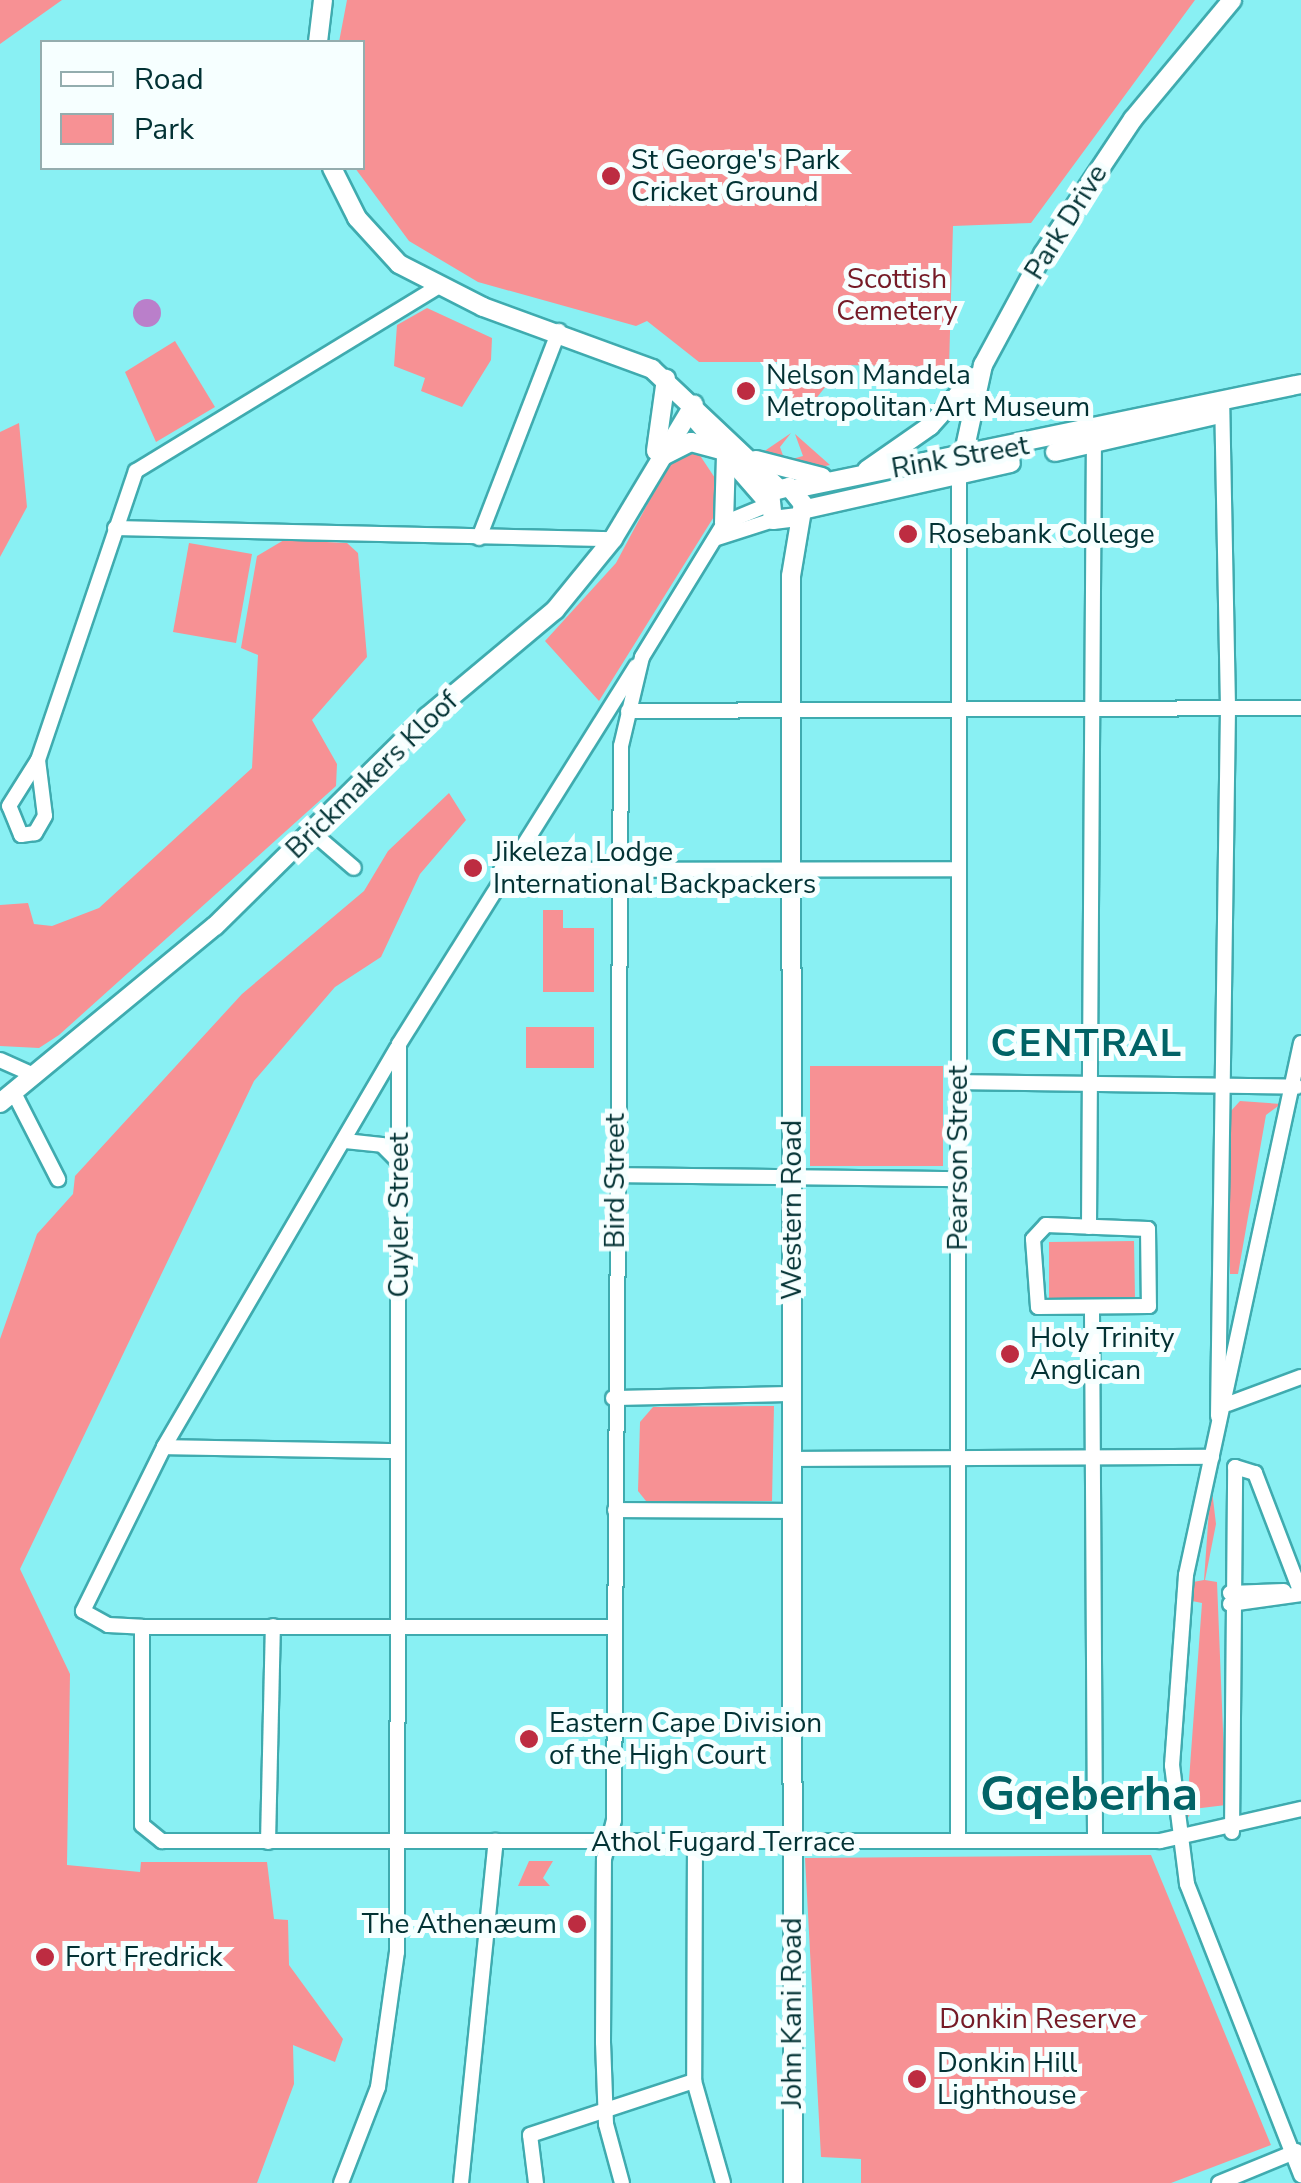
<!DOCTYPE html>
<html>
<head>
<meta charset="utf-8">
<style>
  body { margin:0 }
  #map { position:relative; width:1301px; height:2183px; overflow:hidden; background:#89f0f3; font-family:"Nunito Sans",sans-serif }
  div>[style] { position:absolute }
  .green>* { inset:0; background:#f79194 }
  .water>* { inset:0; background:#ba7fca }
  .round { border-radius:50% }
  .roads { filter:drop-shadow(2px 0 #3fabaf) drop-shadow(-2px 0 #3fabaf) drop-shadow(0 2px #3fabaf) drop-shadow(0 -2px #3fabaf) }
  .minor>* { height:14px; margin:-7px; padding:0 7px; transform-origin:7px; border-radius:7px; background:#fff }
  .tertiary>* { height:18px; margin:-9px; padding:0 9px; transform-origin:9px; border-radius:9px; background:#fff }
  .dots>* { width:28px; height:28px; translate:-50% -50%; box-sizing:border-box; border:5px solid #f6ffff; border-radius:50% }
  span { translate:-50% -50%; white-space:nowrap; text-align:center; line-height:1.15; -webkit-text-stroke:10px #f6ffff; paint-order:stroke }
  .poi-label { font-size:28px; color:#023234 }
  .left { translate:0 -50%; text-align:left }
  .right { translate:-100% -50%; text-align:right }
  .street-label { font-size:28px; color:#023234 }
  .park-label { font-size:28px; color:#751a26 }
  .district-label { font-size:38px; color:#016366; font-weight:700; letter-spacing:2.5px }
  .town-label { font-size:48px; color:#016366; font-weight:700 }
  .legend { position:absolute; left:40px; top:40px; width:325px; height:130px; box-sizing:border-box; background:#f6ffff; border:2px solid #94adae; margin:0; padding:12px 18px; list-style:none; font-size:30px; color:#023234 }
  .legend li { display:flex; align-items:center; gap:20px; height:50px }
  .legend b { width:50px; border:2px solid #94adae }
</style>
</head>
<body>
<div id="map">
  <div class="green">
    <i style="clip-path:polygon(0 0,62px 0,0 44px)"></i>
    <i style="clip-path:polygon(347px 0,1195px 0,1031px 223px,953px 226px,949px 367px,843px 365px,810px 406px,783px 405px,782px 362px,699px 362px,647px 321px,636px 326px,478px 282px,409px 241px,355px 168px,362px 168px,362px 42px,339px 42px)"></i>
    <i style="clip-path:polygon(427px 308px,492px 338px,491px 360px,462px 407px,421px 391px,425px 378px,394px 366px,397px 325px)"></i>
    <i style="clip-path:polygon(175px 341px,215px 407px,156px 442px,125px 372px)"></i>
    <i style="clip-path:polygon(19px 423px,27px 507px,0 557px,0 432px)"></i>
    <i style="clip-path:polygon(791px 433px,780px 447px,785px 461px,803px 456px,795px 434px,830px 465px,799px 471px,760px 454px)"></i>
    <i style="clip-path:polygon(697px 451px,717px 481px,715px 515px,599px 701px,545px 641px,616px 563px,672px 458px)"></i>
    <i style="clip-path:polygon(284px 540px,347px 543px,358px 553px,367px 657px,312px 720px,337px 764px,336px 786px,59px 1035px,39px 1048px,0 1046px,0 905px,28px 903px,34px 924px,52px 926px,99px 908px,252px 768px,258px 655px,241px 648px,257px 556px)"></i>
    <i style="clip-path:polygon(189px 543px,252px 554px,236px 643px,173px 632px)"></i>
    <i style="clip-path:polygon(449px 793px,466px 820px,420px 874px,381px 957px,335px 987px,254px 1081px,20px 1569px,70px 1674px,67px 1865px,140px 1872px,141px 1862px,267px 1862px,274px 1919px,288px 1920px,289px 1965px,343px 2039px,335px 2062px,293px 2045px,294px 2084px,257px 2183px,0 2183px,0 1339px,37px 1234px,73px 1194px,75px 1176px,242px 994px,364px 891px,388px 851px)"></i>
    <i style="clip-path:polygon(543px 910px,563px 910px,563px 928px,594px 928px,594px 992px,543px 992px)"></i>
    <i style="clip-path:polygon(526px 1027px,594px 1027px,594px 1068px,526px 1068px)"></i>
    <i style="clip-path:polygon(810px 1066px,943px 1066px,943px 1166px,810px 1166px)"></i>
    <i style="clip-path:polygon(1240px 1101px,1281px 1104px,1266px 1115px,1238px 1274px,1230px 1274px,1230px 1112px)"></i>
    <i style="clip-path:polygon(1134px 1241px,1135px 1298px,1049px 1299px,1049px 1242px)"></i>
    <i style="clip-path:polygon(774px 1406px,772px 1501px,646px 1501px,638px 1491px,640px 1422px,653px 1407px)"></i>
    <i style="clip-path:polygon(1211px 1482px,1216px 1524px,1205px 1580px,1217px 1582px,1226px 1805px,1193px 1809px,1186px 1821px,1202px 1603px,1192px 1601px,1193px 1582px,1204px 1580px)"></i>
    <i style="clip-path:polygon(1151px 1855px,1271px 2145px,1171px 2183px,861px 2183px,861px 2159px,821px 2157px,805px 1858px)"></i>
    <i style="clip-path:polygon(529px 1861px,553px 1861px,543px 1878px,550px 1886px,518px 1886px)"></i>
  </div>
  <div class="water">
    <i class="round" style="left:133px;top:299px;width:28px;height:28px"></i>
  </div>
  <div class="roads">
    <div class="minor">
      <i style="left:115px;top:528px;width:498px;rotate:1.3deg"></i>
      <i style="left:479px;top:538px;width:222px;rotate:-68.9deg"></i>
      <i style="left:717px;top:538px;width:59px;rotate:-17.8deg"></i>
      <i style="left:628px;top:711px;width:673px;rotate:-0.26deg"></i>
      <i style="left:38px;top:760px;width:56px;rotate:82.9deg"></i>
      <i style="left:45px;top:816px;width:20px;rotate:120deg"></i>
      <i style="left:35px;top:833px;width:14px;rotate:172deg"></i>
      <i style="left:21px;top:835px;width:31px;rotate:-112deg"></i>
      <i style="left:9px;top:806px;width:54px;rotate:-57.8deg"></i>
      <i style="left:38px;top:760px;width:305px;rotate:-71.3deg"></i>
      <i style="left:136px;top:471px;width:353px;rotate:-31.4deg"></i>
      <i style="left:312px;top:832px;width:55px;rotate:40.6deg"></i>
      <i style="left:501px;top:870px;width:457px;rotate:-0.1deg"></i>
      <i style="left:1301px;top:1043px;width:544px;rotate:102.2deg"></i>
      <i style="left:1186px;top:1575px;width:191px;rotate:94.2deg"></i>
      <i style="left:1172px;top:1765px;width:120px;rotate:82.8deg"></i>
      <i style="left:1187px;top:1884px;width:313px;rotate:68.6deg"></i>
      <i style="left:397px;top:1048px;width:462px;rotate:120.3deg"></i>
      <i style="left:164px;top:1447px;width:183px;rotate:116.3deg"></i>
      <i style="left:83px;top:1611px;width:29px;rotate:29deg"></i>
      <i style="left:108px;top:1625px;width:34px;rotate:3deg"></i>
      <i style="left:142px;top:1627px;width:473px"></i>
      <i style="left:0;top:1060px;width:39px;rotate:24deg"></i>
      <i style="left:958px;top:1082px;width:339px;rotate:0.8deg"></i>
      <i style="left:14px;top:1093px;width:97px;rotate:62.9deg"></i>
      <i style="left:345px;top:1141px;width:37px;rotate:6deg"></i>
      <i style="left:382px;top:1145px;width:25px;rotate:45deg"></i>
      <i style="left:615px;top:1175px;width:342px;rotate:0.7deg"></i>
      <i style="left:1046px;top:1225px;width:102px;rotate:2.2deg"></i>
      <i style="left:1148px;top:1229px;width:77px;rotate:89.3deg"></i>
      <i style="left:1149px;top:1306px;width:111px;rotate:179.5deg"></i>
      <i style="left:1038px;top:1307px;width:68px;rotate:-94.2deg"></i>
      <i style="left:1033px;top:1239px;width:19px;rotate:-47deg"></i>
      <i style="left:1089px;top:1227px;width:791px;rotate:-89.64deg"></i>
      <i style="left:1092px;top:1312px;width:528px;rotate:89.67deg"></i>
      <i style="left:613px;top:1398px;width:179px;rotate:-1.3deg"></i>
      <i style="left:1228px;top:1404px;width:78px;rotate:-20.3deg"></i>
      <i style="left:1218px;top:1416px;width:709px;rotate:-89.19deg"></i>
      <i style="left:1228px;top:707px;width:300px;rotate:-91.1deg"></i>
      <i style="left:164px;top:1447px;width:232px;rotate:1deg"></i>
      <i style="left:792px;top:1459px;width:420px;rotate:-0.3deg"></i>
      <i style="left:615px;top:1510px;width:177px;rotate:0.3deg"></i>
      <i style="left:1230px;top:1593px;width:54px;rotate:-2.1deg"></i>
      <i style="left:1230px;top:1604px;width:72px;rotate:-8deg"></i>
      <i style="left:142px;top:1627px;width:198px;rotate:90deg"></i>
      <i style="left:142px;top:1825px;width:26px;rotate:39deg"></i>
      <i style="left:162px;top:1841px;width:998px"></i>
      <i style="left:1160px;top:1841px;width:145px;rotate:-12.8deg"></i>
      <i style="left:1232px;top:1832px;width:365px;rotate:-89.5deg"></i>
      <i style="left:1235px;top:1467px;width:21px;rotate:17deg"></i>
      <i style="left:1255px;top:1473px;width:129px;rotate:69deg"></i>
      <i style="left:958px;top:1840px;width:1365px;rotate:-89.96deg"></i>
      <i style="left:268px;top:1842px;width:216px;rotate:-88.7deg"></i>
      <i style="left:695px;top:1842px;width:239px;rotate:90.2deg"></i>
      <i style="left:694px;top:2081px;width:106px;rotate:74.1deg"></i>
      <i style="left:341px;top:2183px;width:103px;rotate:-68.9deg"></i>
      <i style="left:378px;top:2087px;width:136px;rotate:-82deg"></i>
      <i style="left:397px;top:1952px;width:908px;rotate:-89.87deg"></i>
      <i style="left:399px;top:1044px;width:446px;rotate:-57.9deg"></i>
      <i style="left:461px;top:2183px;width:344px;rotate:-84.2deg"></i>
      <i style="left:536px;top:2183px;width:48px;rotate:-97.1deg"></i>
      <i style="left:530px;top:2135px;width:173px;rotate:-18.2deg"></i>
      <i style="left:622px;top:2183px;width:61px;rotate:-105.2deg"></i>
      <i style="left:606px;top:2124px;width:82px;rotate:-92.1deg"></i>
      <i style="left:603px;top:2042px;width:183px;rotate:-89.7deg"></i>
      <i style="left:604px;top:1859px;width:40px;rotate:-75.6deg"></i>
      <i style="left:614px;top:1820px;width:1074px;rotate:-89.63deg"></i>
      <i style="left:621px;top:746px;width:91px;rotate:-76.7deg"></i>
      <i style="left:642px;top:657px;width:157px;rotate:-58.5deg"></i>
      <i style="left:724px;top:523px;width:44px;rotate:-22.5deg"></i>
      <i style="left:1219px;top:2183px;width:84px;rotate:-22.3deg"></i>
    </div>
    <div class="tertiary">
      <i style="left:318px;top:42px;width:42px;rotate:-83.2deg"></i>
      <i style="left:332px;top:168px;width:56px;rotate:63.4deg"></i>
      <i style="left:357px;top:218px;width:62px;rotate:47.6deg"></i>
      <i style="left:399px;top:264px;width:94px;rotate:27.1deg"></i>
      <i style="left:483px;top:307px;width:180px;rotate:20.1deg"></i>
      <i style="left:652px;top:369px;width:172px;rotate:43.3deg"></i>
      <i style="left:697px;top:421px;width:105px;rotate:48.9deg"></i>
      <i style="left:656px;top:451px;width:73px;rotate:-82.1deg"></i>
      <i style="left:1055px;top:452px;width:169px;rotate:-13deg"></i>
      <i style="left:663px;top:456px;width:31px;rotate:-27deg"></i>
      <i style="left:691px;top:442px;width:31px;rotate:15deg"></i>
      <i style="left:756px;top:460px;width:68px;rotate:14.4deg"></i>
      <i style="left:867px;top:470px;width:77px;rotate:-34.9deg"></i>
      <i style="left:930px;top:426px;width:66px;rotate:-48.1deg"></i>
      <i style="left:959px;top:475px;width:113px;rotate:-77.7deg"></i>
      <i style="left:983px;top:365px;width:126px;rotate:-61.6deg"></i>
      <i style="left:1043px;top:254px;width:162px;rotate:-56.3deg"></i>
      <i style="left:1133px;top:119px;width:155px;rotate:-50.2deg"></i>
      <i style="left:794px;top:489px;width:518px;rotate:-11.7deg"></i>
      <i style="left:802px;top:510px;width:214px;rotate:-12.7deg"></i>
      <i style="left:724px;top:523px;width:68px;rotate:-88.3deg"></i>
      <i style="left:0;top:1103px;width:278px;rotate:-39.5deg"></i>
      <i style="left:215px;top:926px;width:298px;rotate:-44.6deg"></i>
      <i style="left:427px;top:717px;width:167px;rotate:-39.9deg"></i>
      <i style="left:555px;top:610px;width:92px;rotate:-50.8deg"></i>
      <i style="left:613px;top:539px;width:157px;rotate:-59deg"></i>
      <i style="left:793px;top:2183px;width:1607px;rotate:-90.07deg"></i>
      <i style="left:791px;top:576px;width:73px;rotate:-80.5deg"></i>
      <i style="left:803px;top:504px;width:22px;rotate:-129deg"></i>
      <i style="left:789px;top:487px;width:20px;rotate:165deg"></i>
      <i style="left:770px;top:492px;width:28px;rotate:84deg"></i>
      <i style="left:773px;top:520px;width:25px;rotate:-7deg"></i>
    </div>
  </div>
  <div class="dots">
    <i style="left:611px;top:176px;background:#bd2c41"></i>
    <i style="left:746px;top:391px;background:#bd2c41"></i>
    <i style="left:908px;top:534px;background:#bd2c41"></i>
    <i style="left:473px;top:868px;background:#bd2c41"></i>
    <i style="left:1010px;top:1354px;background:#bd2c41"></i>
    <i style="left:529px;top:1739px;background:#bd2c41"></i>
    <i style="left:577px;top:1924px;background:#bd2c41"></i>
    <i style="left:45px;top:1957px;background:#bd2c41"></i>
    <i style="left:917px;top:2079px;background:#bd2c41"></i>
  </div>
  <div class="poi-label">
    <span class="left" style="left:631px;top:176px">St George's Park<br>Cricket Ground</span>
    <span class="left" style="left:766px;top:391px">Nelson Mandela<br>Metropolitan Art Museum</span>
    <span class="left" style="left:928px;top:534px">Rosebank College</span>
    <span class="left" style="left:493px;top:868px">Jikeleza Lodge<br>International Backpackers</span>
    <span class="left" style="left:1030px;top:1354px">Holy Trinity<br>Anglican</span>
    <span class="left" style="left:549px;top:1739px">Eastern Cape Division<br>of the High Court</span>
    <span class="right" style="left:557px;top:1924px">The Athenæum</span>
    <span class="left" style="left:65px;top:1957px">Fort Fredrick</span>
    <span class="left" style="left:937px;top:2079px">Donkin Hill<br>Lighthouse</span>
  </div>
  <div class="street-label">
    <span style="left:1066px;top:222px;rotate:-58deg">Park Drive</span>
    <span style="left:960px;top:457px;rotate:-10deg">Rink Street</span>
    <span style="left:372px;top:775px;rotate:-44deg">Brickmakers Kloof</span>
    <span style="left:958px;top:1158px;rotate:-90deg">Pearson Street</span>
    <span style="left:615px;top:1181px;rotate:-90deg">Bird Street</span>
    <span style="left:792px;top:1210px;rotate:-90deg">Western Road</span>
    <span style="left:399px;top:1215px;rotate:-90deg">Cuyler Street</span>
    <span style="left:723px;top:1842px">Athol Fugard Terrace</span>
    <span style="left:792px;top:2013px;rotate:-90deg">John Kani Road</span>
  </div>
  <div class="park-label">
    <span style="left:897px;top:295px">Scottish<br>Cemetery</span>
    <span style="left:1038px;top:2019px">Donkin Reserve</span>
  </div>
  <div class="district-label">
    <span style="left:1087px;top:1044px">CENTRAL</span>
  </div>
  <div class="town-label">
    <span style="left:1089px;top:1795px">Gqeberha</span>
  </div>
  <ul class="legend">
  <li><b style="height:12px;background:#fff"></b>Road</li>
  <li><b style="height:28px;background:#f79194"></b>Park</li>
  </ul>
</div>
</body>
</html>
